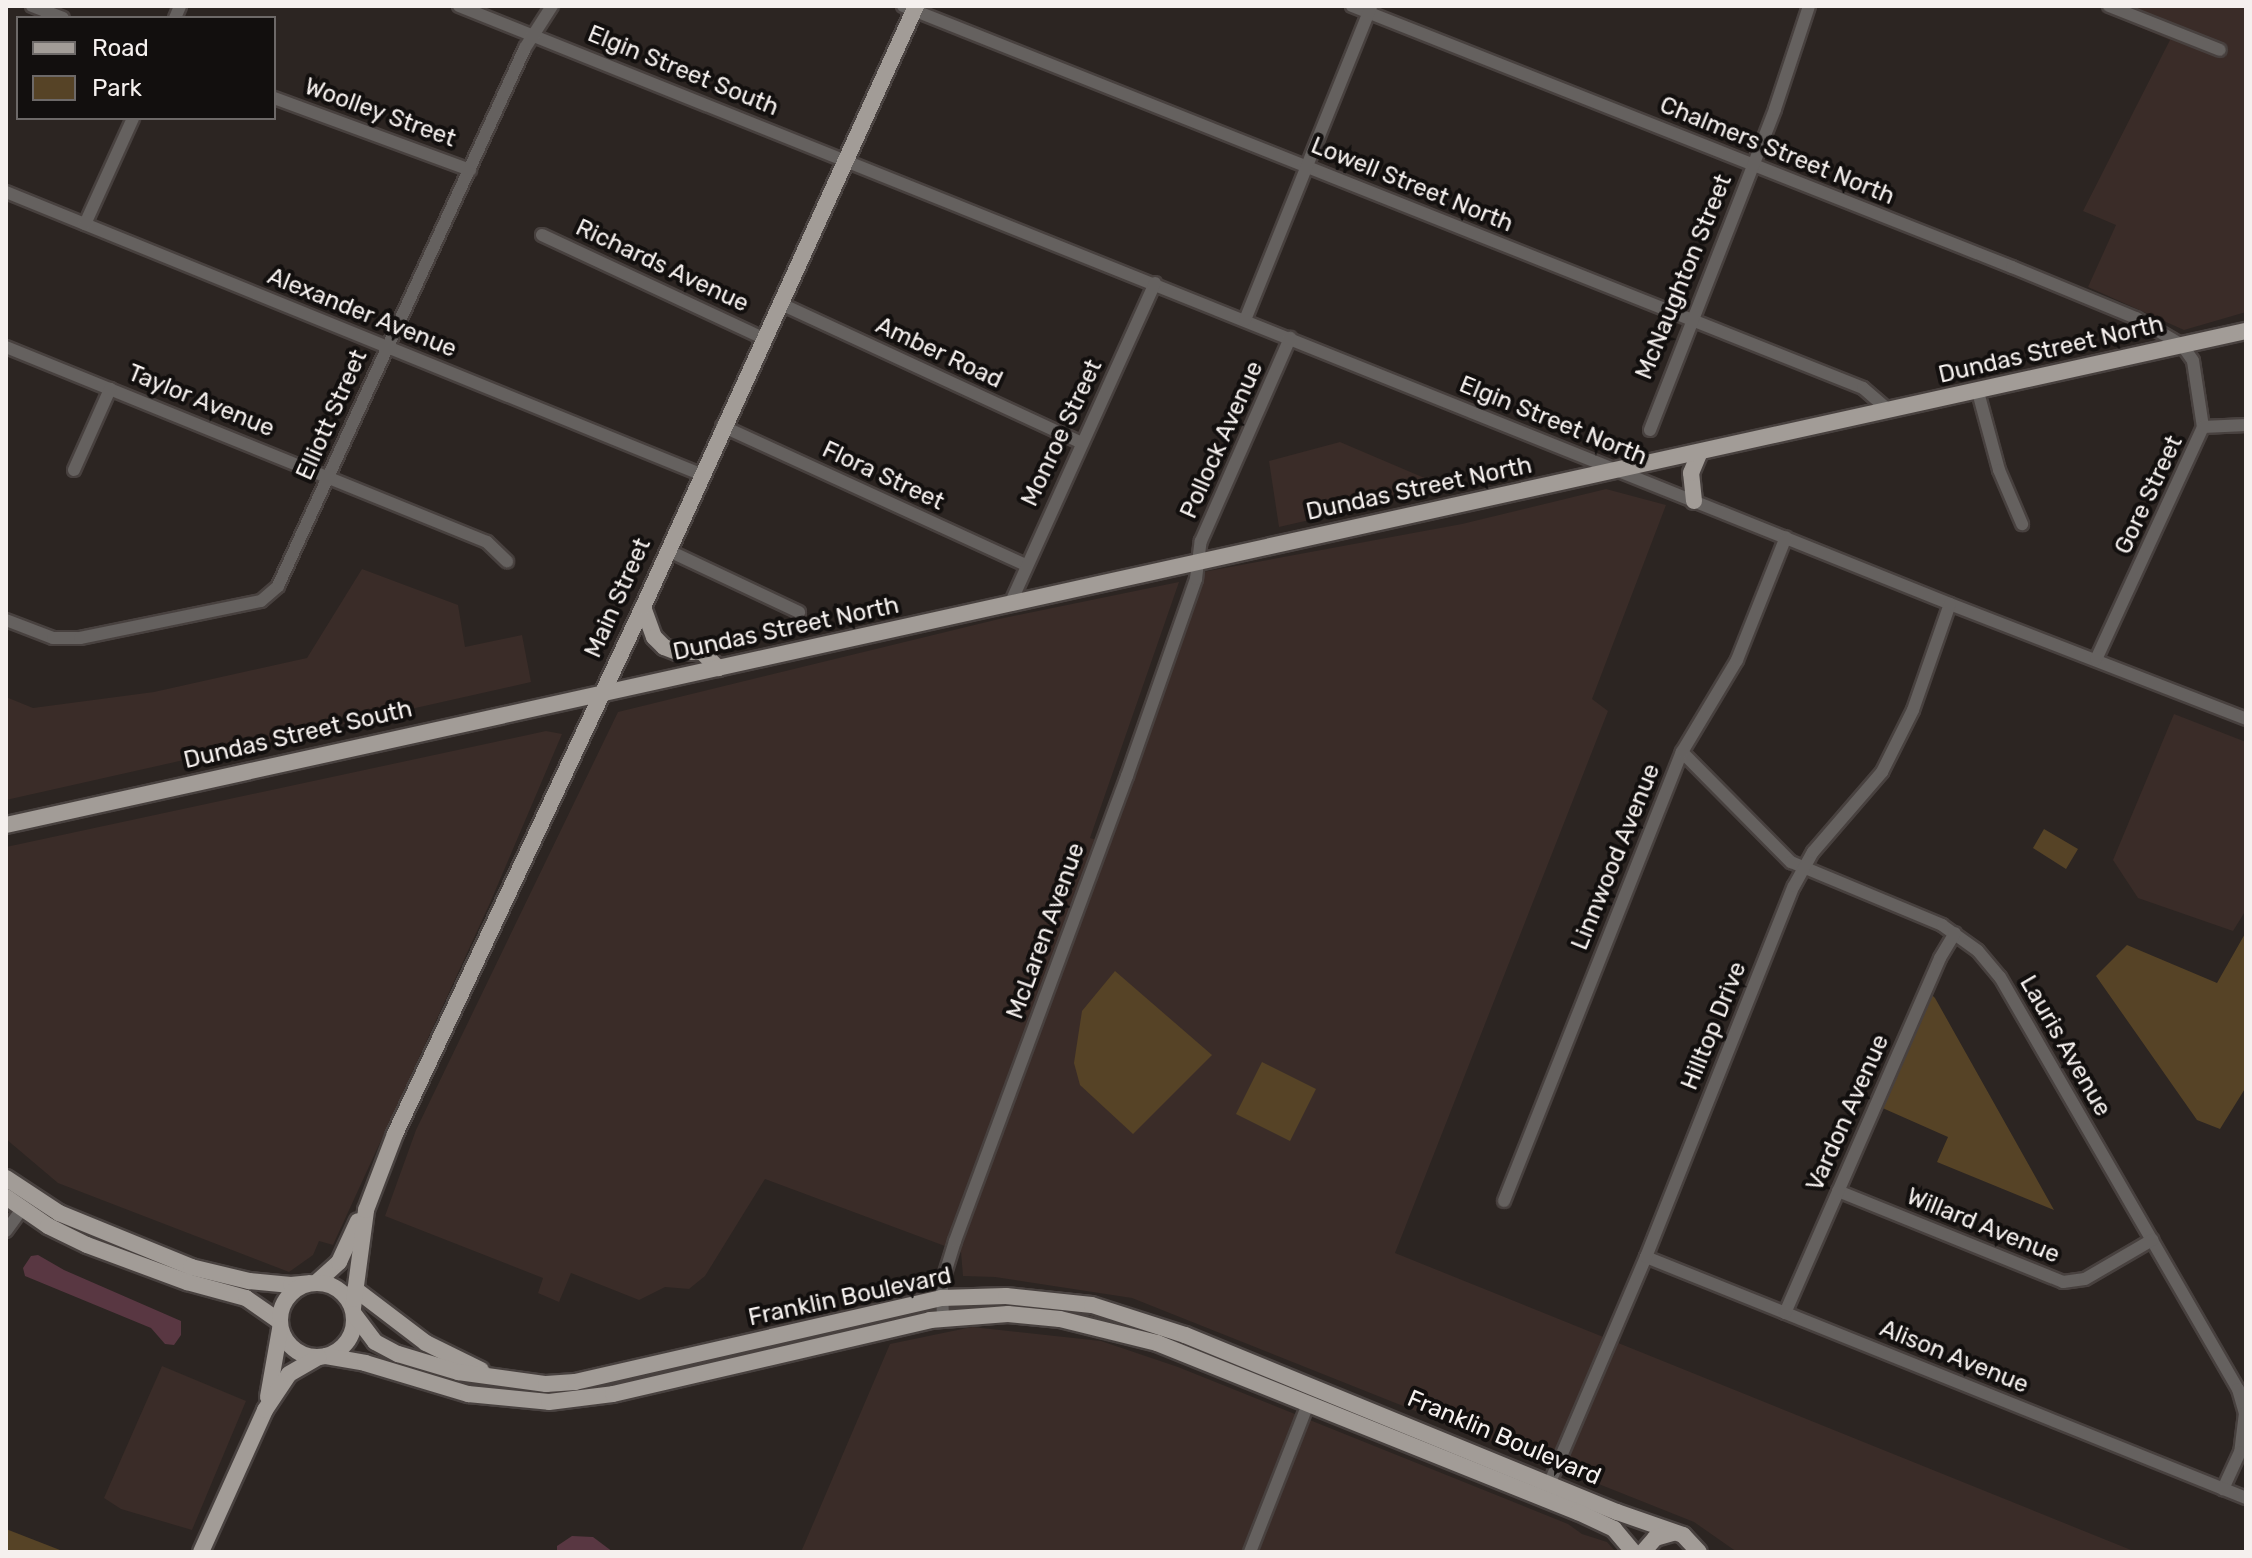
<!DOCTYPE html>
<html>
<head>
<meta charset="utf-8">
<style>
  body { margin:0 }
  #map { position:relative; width:2252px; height:1558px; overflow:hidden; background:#2c2522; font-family:Rubik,sans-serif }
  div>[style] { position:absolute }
  .built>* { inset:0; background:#3a2c28 }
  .green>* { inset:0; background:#564326 }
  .water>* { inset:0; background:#593742 }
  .roads { filter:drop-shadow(2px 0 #48413f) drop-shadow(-2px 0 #48413f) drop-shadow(0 2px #48413f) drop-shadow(0 -2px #48413f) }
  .minor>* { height:12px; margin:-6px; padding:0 6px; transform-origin:6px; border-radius:6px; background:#65615f }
  .major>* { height:16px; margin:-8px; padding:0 8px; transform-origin:8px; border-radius:8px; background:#a29c97 }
  .major>.ring { margin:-8px; padding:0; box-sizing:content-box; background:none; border:16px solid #a29c97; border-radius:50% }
  span { translate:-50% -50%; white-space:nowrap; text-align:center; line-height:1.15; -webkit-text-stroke:8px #120f0e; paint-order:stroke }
  .street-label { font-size:24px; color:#f5f0ee }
  .frame { position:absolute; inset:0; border:8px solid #f5f0ee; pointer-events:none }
  .legend { position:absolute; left:16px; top:16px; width:260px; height:104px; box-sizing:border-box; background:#120f0e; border:2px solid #6d6968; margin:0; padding:10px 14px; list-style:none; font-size:24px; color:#f5f0ee }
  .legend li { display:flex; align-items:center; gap:16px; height:40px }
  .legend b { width:40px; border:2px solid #6d6968 }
</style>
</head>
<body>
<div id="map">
  <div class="built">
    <i style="clip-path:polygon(2133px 6px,2246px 6px,2246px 312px,2184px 330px,2088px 287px,2116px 225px,2083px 211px,2170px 40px,2125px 21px)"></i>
    <i style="clip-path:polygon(1340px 442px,1448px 488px,1279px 527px,1269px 461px)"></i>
    <i style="clip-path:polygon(1606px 489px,1666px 505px,1592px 699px,1608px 711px,1395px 1253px,2136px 1552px,1737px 1552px,1694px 1522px,1132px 1298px,995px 1277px,963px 1276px,961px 1252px,765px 1179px,705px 1276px,689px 1289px,665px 1287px,639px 1300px,571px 1273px,559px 1302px,538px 1293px,543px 1278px,385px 1216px,416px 1130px,618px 712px,999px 619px,1179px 582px,1090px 838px,1110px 844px,1203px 572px,1462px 524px)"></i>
    <i style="clip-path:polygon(362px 569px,458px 605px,465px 647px,522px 635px,531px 682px,6px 800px,6px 697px,33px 708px,154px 692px,307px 658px)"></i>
    <i style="clip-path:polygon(2174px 714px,2246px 742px,2246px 910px,2233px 931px,2138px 898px,2113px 860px)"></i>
    <i style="clip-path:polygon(546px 731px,562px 734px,490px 903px,333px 1245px,319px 1241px,313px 1255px,289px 1272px,58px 1183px,6px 1139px,6px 847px)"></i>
    <i style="clip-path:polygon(972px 1327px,1101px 1341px,1178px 1367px,1568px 1524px,1582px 1534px,1607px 1542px,1616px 1552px,801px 1552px,890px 1344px)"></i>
    <i style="clip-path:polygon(162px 1366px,246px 1401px,192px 1530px,121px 1509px,104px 1498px)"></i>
  </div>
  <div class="green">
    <i style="clip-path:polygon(2044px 829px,2078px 849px,2066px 869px,2033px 848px)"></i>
    <i style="clip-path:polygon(2246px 932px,2246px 1087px,2220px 1129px,2197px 1120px,2096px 976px,2127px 945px,2217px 983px)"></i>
    <i style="clip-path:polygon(1115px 971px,1212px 1055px,1133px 1134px,1080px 1085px,1074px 1063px,1082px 1011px)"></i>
    <i style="clip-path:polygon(1925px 988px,1935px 998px,2054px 1210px,1937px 1162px,1948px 1137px,1878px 1106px)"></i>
    <i style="clip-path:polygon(1262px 1062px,1316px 1089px,1290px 1141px,1236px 1114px)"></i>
    <i style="clip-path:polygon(6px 1529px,65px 1552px,6px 1552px)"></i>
  </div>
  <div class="water">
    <i style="clip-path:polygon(38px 1255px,64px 1270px,181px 1321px,181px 1335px,174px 1345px,165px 1344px,151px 1328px,25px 1276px,23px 1268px,31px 1256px)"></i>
    <i style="clip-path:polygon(572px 1536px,593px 1537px,613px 1552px,557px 1552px,557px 1546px)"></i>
  </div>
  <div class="roads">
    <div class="minor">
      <i style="left:32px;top:6px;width:33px;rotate:21deg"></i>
      <i style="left:459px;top:6px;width:1606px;rotate:21.85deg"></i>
      <i style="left:1950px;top:604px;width:318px;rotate:21.2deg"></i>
      <i style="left:903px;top:6px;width:1033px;rotate:21.7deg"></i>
      <i style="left:1863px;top:388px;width:33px;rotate:41deg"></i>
      <i style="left:1352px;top:6px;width:710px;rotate:21.58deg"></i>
      <i style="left:2012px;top:267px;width:134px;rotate:22.4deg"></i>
      <i style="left:2136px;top:318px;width:53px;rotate:30.4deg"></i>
      <i style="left:2182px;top:345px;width:19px;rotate:55deg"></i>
      <i style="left:2193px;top:361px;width:67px;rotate:81.4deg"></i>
      <i style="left:2203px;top:427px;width:256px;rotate:114.7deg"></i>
      <i style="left:2109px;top:6px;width:119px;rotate:21.6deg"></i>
      <i style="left:175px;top:18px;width:13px;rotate:-67deg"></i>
      <i style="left:274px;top:98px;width:209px;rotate:20.2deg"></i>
      <i style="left:6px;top:192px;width:749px;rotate:22.11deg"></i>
      <i style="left:85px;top:224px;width:116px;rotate:-65.6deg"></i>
      <i style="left:542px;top:235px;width:244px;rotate:25deg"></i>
      <i style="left:779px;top:303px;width:334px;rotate:24.8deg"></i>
      <i style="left:1245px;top:320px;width:338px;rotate:-68.1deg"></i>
      <i style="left:6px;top:347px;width:519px;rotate:22.07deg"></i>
      <i style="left:487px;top:542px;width:28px;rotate:44deg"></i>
      <i style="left:1978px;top:392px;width:81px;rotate:74.9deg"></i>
      <i style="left:1999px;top:470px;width:59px;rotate:66.9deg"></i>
      <i style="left:722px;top:426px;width:333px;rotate:24.6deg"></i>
      <i style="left:2203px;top:427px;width:43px;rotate:-2.7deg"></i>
      <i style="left:1650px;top:430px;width:344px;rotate:-68.7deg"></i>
      <i style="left:1775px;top:109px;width:108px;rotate:-71.7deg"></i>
      <i style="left:74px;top:470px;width:89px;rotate:-66deg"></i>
      <i style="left:667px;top:550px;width:146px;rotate:25.2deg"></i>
      <i style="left:1011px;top:602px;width:350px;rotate:-65.7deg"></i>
      <i style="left:6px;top:620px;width:50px;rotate:21deg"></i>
      <i style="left:53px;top:638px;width:27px"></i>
      <i style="left:80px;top:638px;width:185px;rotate:-11.6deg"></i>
      <i style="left:261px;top:601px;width:23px;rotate:-41deg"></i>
      <i style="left:278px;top:586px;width:592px;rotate:-65.34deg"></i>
      <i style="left:525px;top:48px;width:50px;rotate:-57.3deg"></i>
      <i style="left:1682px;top:752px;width:155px;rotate:45.3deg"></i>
      <i style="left:1791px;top:862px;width:164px;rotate:22.6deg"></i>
      <i style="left:1942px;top:925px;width:44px;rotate:35.8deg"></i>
      <i style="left:1978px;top:951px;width:34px;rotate:50deg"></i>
      <i style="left:2000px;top:977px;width:476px;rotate:60deg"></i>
      <i style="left:2238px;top:1389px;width:25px;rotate:74deg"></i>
      <i style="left:2245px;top:1413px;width:39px;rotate:97deg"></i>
      <i style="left:2240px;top:1452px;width:41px;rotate:114.7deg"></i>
      <i style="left:1838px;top:1191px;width:243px;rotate:22deg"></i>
      <i style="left:2063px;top:1282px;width:22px;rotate:-8deg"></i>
      <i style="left:2085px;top:1279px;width:78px;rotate:-30.2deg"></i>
      <i style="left:1504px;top:1201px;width:483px;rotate:-68.4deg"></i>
      <i style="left:1682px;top:752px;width:107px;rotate:-59.1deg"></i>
      <i style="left:1737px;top:660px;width:132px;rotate:-68.3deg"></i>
      <i style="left:6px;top:1231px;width:26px;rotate:-54deg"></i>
      <i style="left:1646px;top:1257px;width:647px;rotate:21.88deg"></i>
      <i style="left:1785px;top:1313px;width:387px;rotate:-66.4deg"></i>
      <i style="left:1940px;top:958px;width:29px;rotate:-59deg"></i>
      <i style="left:943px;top:1318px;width:35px;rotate:-92deg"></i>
      <i style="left:942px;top:1283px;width:44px;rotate:-72.8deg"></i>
      <i style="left:955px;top:1241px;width:496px;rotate:-69.7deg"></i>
      <i style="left:1127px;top:776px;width:209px;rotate:-70.7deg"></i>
      <i style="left:1196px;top:579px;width:38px;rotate:-83deg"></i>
      <i style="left:1201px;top:541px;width:222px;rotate:-66.3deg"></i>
      <i style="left:1550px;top:1482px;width:245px;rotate:-66.9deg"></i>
      <i style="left:1646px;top:1257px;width:399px;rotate:-68.3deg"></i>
      <i style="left:1794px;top:886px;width:39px;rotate:-61deg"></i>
      <i style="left:1813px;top:852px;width:106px;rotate:-49.2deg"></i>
      <i style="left:1882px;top:772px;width:69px;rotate:-63.4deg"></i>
      <i style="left:1913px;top:710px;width:112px;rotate:-70.8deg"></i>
      <i style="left:1250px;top:1552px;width:159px;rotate:-68.6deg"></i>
    </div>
    <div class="major">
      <i style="left:1694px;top:501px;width:28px;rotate:-96deg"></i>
      <i style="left:1691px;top:473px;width:21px;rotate:-67deg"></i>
      <i style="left:643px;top:607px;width:32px;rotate:70deg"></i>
      <i style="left:654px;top:637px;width:14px;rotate:45deg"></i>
      <i style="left:664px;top:647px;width:14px;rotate:21deg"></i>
      <i style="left:677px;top:652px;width:25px"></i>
      <i style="left:702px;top:652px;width:23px;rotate:45deg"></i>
      <i style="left:6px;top:825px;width:2294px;rotate:-12.44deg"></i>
      <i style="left:6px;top:1178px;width:64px;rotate:33.4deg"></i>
      <i style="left:59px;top:1213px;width:143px;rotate:22.2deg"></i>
      <i style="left:191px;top:1267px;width:60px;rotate:13.6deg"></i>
      <i style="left:249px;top:1281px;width:42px;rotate:5.4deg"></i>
      <i style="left:291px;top:1285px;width:18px;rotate:-6deg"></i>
      <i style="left:6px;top:1197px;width:51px;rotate:34.6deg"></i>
      <i style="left:48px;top:1226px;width:43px;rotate:26deg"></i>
      <i style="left:87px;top:1245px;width:107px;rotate:20.3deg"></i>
      <i style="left:187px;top:1282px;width:61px;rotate:15.2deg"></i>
      <i style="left:246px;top:1298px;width:40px;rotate:34.9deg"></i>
      <i style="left:317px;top:1282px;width:30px;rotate:-42deg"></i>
      <i style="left:339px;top:1262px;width:45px;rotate:-65.1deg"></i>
      <i class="ring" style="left:280px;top:1283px;width:58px;height:58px"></i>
      <i style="left:355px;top:1289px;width:89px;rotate:37.3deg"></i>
      <i style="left:426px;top:1343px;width:61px;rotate:26.1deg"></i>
      <i style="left:353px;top:1308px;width:99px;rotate:-82.4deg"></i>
      <i style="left:366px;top:1210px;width:81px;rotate:-69.1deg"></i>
      <i style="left:395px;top:1134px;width:582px;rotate:-64.8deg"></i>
      <i style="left:643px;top:607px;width:660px;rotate:-65.57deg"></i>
      <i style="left:354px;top:1314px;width:35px;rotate:53deg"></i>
      <i style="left:375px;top:1342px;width:26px;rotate:28deg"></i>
      <i style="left:398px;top:1354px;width:63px;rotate:16.7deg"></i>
      <i style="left:458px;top:1372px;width:89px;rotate:7.8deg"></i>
      <i style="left:546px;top:1384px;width:29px;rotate:-4deg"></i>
      <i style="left:575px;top:1382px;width:376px;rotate:-12.9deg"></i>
      <i style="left:941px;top:1298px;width:65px;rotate:-1.8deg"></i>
      <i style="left:1006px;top:1296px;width:86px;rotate:6deg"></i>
      <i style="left:1092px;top:1305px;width:98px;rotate:17.9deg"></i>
      <i style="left:1185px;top:1335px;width:467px;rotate:22.3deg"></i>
      <i style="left:1617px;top:1512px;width:70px;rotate:19.2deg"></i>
      <i style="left:1683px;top:1535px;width:23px;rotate:47deg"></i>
      <i style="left:326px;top:1356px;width:40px;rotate:10deg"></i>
      <i style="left:365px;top:1363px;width:108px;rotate:16.8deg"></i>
      <i style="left:468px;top:1394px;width:81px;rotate:5.6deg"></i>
      <i style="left:549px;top:1402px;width:64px;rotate:-7.1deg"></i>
      <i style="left:613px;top:1394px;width:326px;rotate:-13.1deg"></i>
      <i style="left:930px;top:1320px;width:78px;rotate:-4.4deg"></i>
      <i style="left:1008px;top:1314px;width:52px;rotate:5.5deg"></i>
      <i style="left:1060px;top:1319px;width:100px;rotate:13.9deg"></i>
      <i style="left:1157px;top:1343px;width:454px;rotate:21.9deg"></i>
      <i style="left:1578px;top:1512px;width:40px;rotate:25deg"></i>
      <i style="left:1614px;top:1529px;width:30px;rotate:50deg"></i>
      <i style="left:268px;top:1397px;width:69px;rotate:-80deg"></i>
      <i style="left:201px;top:1552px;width:156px;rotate:-65.7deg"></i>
      <i style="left:265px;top:1410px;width:43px;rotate:-56.3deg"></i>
      <i style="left:289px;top:1374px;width:34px;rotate:-30deg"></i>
      <i style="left:1643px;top:1552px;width:18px;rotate:-49deg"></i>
      <i style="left:1655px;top:1538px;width:19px;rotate:-16deg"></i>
    </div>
  </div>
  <div class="street-label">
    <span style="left:683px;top:71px;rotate:22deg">Elgin Street South</span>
    <span style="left:380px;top:113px;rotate:20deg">Woolley Street</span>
    <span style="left:1777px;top:151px;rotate:22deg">Chalmers Street North</span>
    <span style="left:1412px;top:185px;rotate:22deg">Lowell Street North</span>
    <span style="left:662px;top:266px;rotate:25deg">Richards Avenue</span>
    <span style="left:1684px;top:277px;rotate:-68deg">McNaughton Street</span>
    <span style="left:362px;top:313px;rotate:22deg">Alexander Avenue</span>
    <span style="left:2051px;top:350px;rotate:-13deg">Dundas Street North</span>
    <span style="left:939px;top:353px;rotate:25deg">Amber Road</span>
    <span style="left:201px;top:401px;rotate:22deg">Taylor Avenue</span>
    <span style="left:332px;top:415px;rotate:-66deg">Elliott Street</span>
    <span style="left:1553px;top:421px;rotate:22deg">Elgin Street North</span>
    <span style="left:1062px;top:433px;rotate:-65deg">Monroe Street</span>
    <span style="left:1222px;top:440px;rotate:-66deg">Pollock Avenue</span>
    <span style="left:883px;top:476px;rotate:25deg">Flora Street</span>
    <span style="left:1419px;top:489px;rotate:-12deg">Dundas Street North</span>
    <span style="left:2149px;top:495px;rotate:-65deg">Gore Street</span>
    <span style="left:618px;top:598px;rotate:-66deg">Main Street</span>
    <span style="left:786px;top:629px;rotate:-12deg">Dundas Street North</span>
    <span style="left:298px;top:735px;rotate:-13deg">Dundas Street South</span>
    <span style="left:1616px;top:857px;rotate:-68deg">Linnwood Avenue</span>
    <span style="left:1046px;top:931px;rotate:-70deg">McLaren Avenue</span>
    <span style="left:1714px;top:1026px;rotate:-68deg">Hilltop Drive</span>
    <span style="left:2065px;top:1046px;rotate:60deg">Lauris Avenue</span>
    <span style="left:1848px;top:1113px;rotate:-66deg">Vardon Avenue</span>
    <span style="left:1983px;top:1226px;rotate:22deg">Willard Avenue</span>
    <span style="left:850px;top:1297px;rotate:-12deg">Franklin Boulevard</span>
    <span style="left:1954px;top:1357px;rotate:22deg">Alison Avenue</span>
    <span style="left:1504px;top:1438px;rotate:23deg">Franklin Boulevard</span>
  </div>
  <div class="frame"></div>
  <ul class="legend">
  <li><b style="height:10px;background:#a29c97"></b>Road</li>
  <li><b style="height:22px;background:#564326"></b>Park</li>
  </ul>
</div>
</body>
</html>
